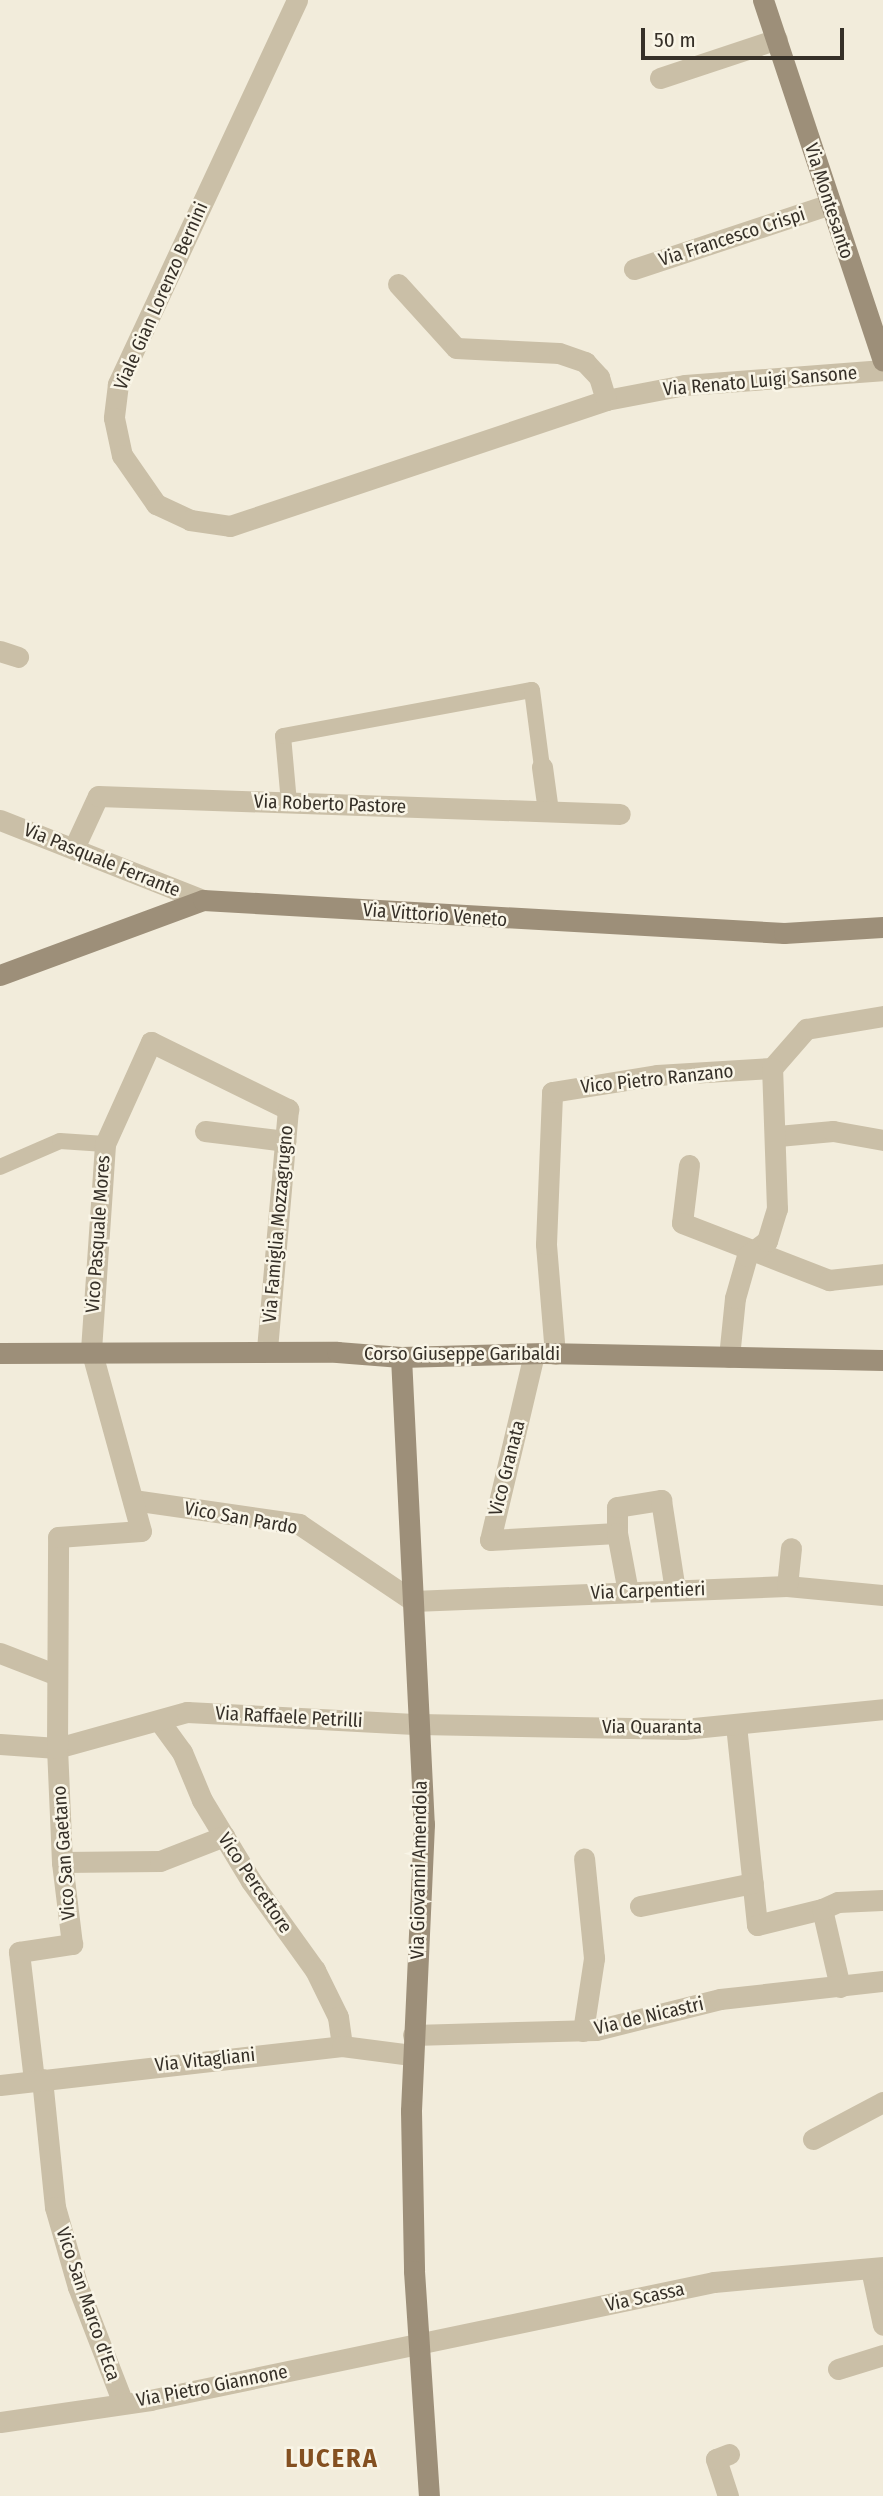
<!DOCTYPE html>
<html>
<head>
<meta charset="utf-8">
<style>
  body { margin:0 }
  #map { position:relative; width:883px; height:2496px; overflow:hidden; background:#f2ecdb; font-family:"Fira Sans Condensed",sans-serif }
  div>[style] { position:absolute }
  .lane>* { height:16px; margin:-8px; padding:0 8px; transform-origin:8px; border-radius:8px; background:#cabfa7 }
  .street>* { height:21px; margin:-10.5px; padding:0 10.5px; transform-origin:10.5px; border-radius:10.5px; background:#cabfa7 }
  .secondary>* { height:21px; margin:-10.5px; padding:0 10.5px; transform-origin:10.5px; border-radius:10.5px; background:#9d8f79 }
  span { translate:-50% -50%; white-space:nowrap; text-align:center; line-height:1.15; -webkit-text-stroke:5px #f9f5e7; paint-order:stroke }
  .street-label { font-size:19px; color:#363028 }
  .district-label { font-size:26px; color:#845021; font-weight:700; letter-spacing:2px }
  .scale { position:absolute; left:641px; top:28px; width:203px; height:32px; box-sizing:border-box; border:4px solid #363028; border-top:0; padding-left:9px; font-size:21px; line-height:24px; white-space:nowrap; color:#363028; -webkit-text-stroke:5px #f9f5e7; paint-order:stroke }
</style>
</head>
<body>
<div id="map">
  <div class="lane">
    <i style="left:289px;top:803px;width:67px;rotate:-95.1deg"></i>
    <i style="left:283px;top:736px;width:253px;rotate:-10.5deg"></i>
    <i style="left:532px;top:690px;width:78px;rotate:82.6deg"></i>
    <i style="left:0;top:1167px;width:65px;rotate:-23.4deg"></i>
    <i style="left:60px;top:1141px;width:45px;rotate:3.8deg"></i>
  </div>
  <div class="street">
    <i style="left:297px;top:0;width:424px;rotate:115deg"></i>
    <i style="left:118px;top:384px;width:34px;rotate:97deg"></i>
    <i style="left:114px;top:418px;width:38px;rotate:78deg"></i>
    <i style="left:122px;top:455px;width:60px;rotate:55.2deg"></i>
    <i style="left:156px;top:504px;width:38px;rotate:25deg"></i>
    <i style="left:190px;top:520px;width:40px;rotate:8.5deg"></i>
    <i style="left:230px;top:526px;width:397px;rotate:-18.5deg"></i>
    <i style="left:606px;top:400px;width:80px;rotate:-10.8deg"></i>
    <i style="left:685px;top:385px;width:199px;rotate:-4.3deg"></i>
    <i style="left:660px;top:78px;width:123px;rotate:-18.4deg"></i>
    <i style="left:634px;top:269px;width:206px;rotate:-18.3deg"></i>
    <i style="left:398px;top:284px;width:86px;rotate:47.8deg"></i>
    <i style="left:456px;top:348px;width:103px;rotate:2.8deg"></i>
    <i style="left:559px;top:353px;width:28px;rotate:19deg"></i>
    <i style="left:585px;top:362px;width:21px;rotate:47deg"></i>
    <i style="left:599px;top:377px;width:24px;rotate:73deg"></i>
    <i style="left:0;top:651px;width:19px;rotate:18deg"></i>
    <i style="left:542px;top:767px;width:44px;rotate:82.2deg"></i>
    <i style="left:0;top:820px;width:218px;rotate:21.5deg"></i>
    <i style="left:74px;top:848px;width:57px;rotate:-65.2deg"></i>
    <i style="left:98px;top:796px;width:522px;rotate:1.97deg"></i>
    <i style="left:772px;top:1068px;width:52px;rotate:-48.9deg"></i>
    <i style="left:806px;top:1029px;width:78px;rotate:-9.6deg"></i>
    <i style="left:205px;top:1131px;width:81px;rotate:7.1deg"></i>
    <i style="left:778px;top:1136px;width:55px;rotate:-5.2deg"></i>
    <i style="left:833px;top:1131px;width:51px;rotate:10.2deg"></i>
    <i style="left:689px;top:1165px;width:58px;rotate:96.9deg"></i>
    <i style="left:682px;top:1223px;width:158px;rotate:21.2deg"></i>
    <i style="left:829px;top:1280px;width:54px;rotate:-6.3deg"></i>
    <i style="left:534px;top:1354px;width:191px;rotate:103.3deg"></i>
    <i style="left:490px;top:1540px;width:127px;rotate:-3.2deg"></i>
    <i style="left:617px;top:1533px;width:26px;rotate:-90deg"></i>
    <i style="left:617px;top:1507px;width:45px;rotate:-9deg"></i>
    <i style="left:661px;top:1500px;width:91px;rotate:81.2deg"></i>
    <i style="left:555px;top:1354px;width:110px;rotate:-94.7deg"></i>
    <i style="left:546px;top:1244px;width:152px;rotate:-87.7deg"></i>
    <i style="left:552px;top:1092px;width:106px;rotate:-9.2deg"></i>
    <i style="left:657px;top:1075px;width:115px;rotate:-3.5deg"></i>
    <i style="left:729px;top:1357px;width:59px;rotate:-84.2deg"></i>
    <i style="left:735px;top:1298px;width:44px;rotate:-74.1deg"></i>
    <i style="left:747px;top:1256px;width:25px;rotate:-37deg"></i>
    <i style="left:767px;top:1241px;width:34px;rotate:-73deg"></i>
    <i style="left:777px;top:1209px;width:141px;rotate:-92deg"></i>
    <i style="left:133px;top:1500px;width:168px;rotate:8.2deg"></i>
    <i style="left:299px;top:1524px;width:138px;rotate:34deg"></i>
    <i style="left:413px;top:1601px;width:374px;rotate:-2.3deg"></i>
    <i style="left:787px;top:1586px;width:96px;rotate:5.4deg"></i>
    <i style="left:617px;top:1533px;width:60px;rotate:79.4deg"></i>
    <i style="left:787px;top:1586px;width:38px;rotate:-84deg"></i>
    <i style="left:0;top:1653px;width:61px;rotate:21.1deg"></i>
    <i style="left:160px;top:1722px;width:37px;rotate:54deg"></i>
    <i style="left:182px;top:1752px;width:52px;rotate:67.4deg"></i>
    <i style="left:202px;top:1800px;width:95px;rotate:58.8deg"></i>
    <i style="left:251px;top:1881px;width:110px;rotate:54.3deg"></i>
    <i style="left:315px;top:1970px;width:52px;rotate:63.9deg"></i>
    <i style="left:338px;top:2017px;width:29px;rotate:82deg"></i>
    <i style="left:736px;top:1725px;width:201px;rotate:84deg"></i>
    <i style="left:757px;top:1925px;width:67px;rotate:-13.8deg"></i>
    <i style="left:822px;top:1909px;width:80px;rotate:77deg"></i>
    <i style="left:0;top:1744px;width:57px;rotate:4deg"></i>
    <i style="left:57px;top:1748px;width:135px;rotate:-15.5deg"></i>
    <i style="left:187px;top:1712px;width:232px;rotate:3deg"></i>
    <i style="left:419px;top:1724px;width:265px;rotate:1.1deg"></i>
    <i style="left:684px;top:1729px;width:200px;rotate:-5.7deg"></i>
    <i style="left:62px;top:1862px;width:98px;rotate:-0.6deg"></i>
    <i style="left:160px;top:1861px;width:69px;rotate:-21.3deg"></i>
    <i style="left:640px;top:1906px;width:115px;rotate:-11.5deg"></i>
    <i style="left:822px;top:1909px;width:17px;rotate:-24deg"></i>
    <i style="left:838px;top:1902px;width:45px;rotate:-2.5deg"></i>
    <i style="left:583px;top:2031px;width:74px;rotate:-81.4deg"></i>
    <i style="left:594px;top:1958px;width:100px;rotate:-95.7deg"></i>
    <i style="left:413px;top:2035px;width:183px;rotate:-1.6deg"></i>
    <i style="left:596px;top:2030px;width:128px;rotate:-14deg"></i>
    <i style="left:720px;top:1999px;width:164px;rotate:-6.3deg"></i>
    <i style="left:42px;top:2079px;width:129px;rotate:84.2deg"></i>
    <i style="left:55px;top:2207px;width:83px;rotate:74deg"></i>
    <i style="left:78px;top:2287px;width:124px;rotate:68.8deg"></i>
    <i style="left:34px;top:2080px;width:129px;rotate:-96.7deg"></i>
    <i style="left:19px;top:1952px;width:54px;rotate:-8.6deg"></i>
    <i style="left:72px;top:1944px;width:83px;rotate:-97deg"></i>
    <i style="left:62px;top:1862px;width:114px;rotate:-92.5deg"></i>
    <i style="left:57px;top:1748px;width:211px;rotate:-89.7deg"></i>
    <i style="left:58px;top:1537px;width:83px;rotate:-4.1deg"></i>
    <i style="left:141px;top:1531px;width:188px;rotate:-105.4deg"></i>
    <i style="left:91px;top:1350px;width:206px;rotate:-86.1deg"></i>
    <i style="left:105px;top:1144px;width:112px;rotate:-65.7deg"></i>
    <i style="left:151px;top:1042px;width:153px;rotate:26.1deg"></i>
    <i style="left:288px;top:1109px;width:243px;rotate:95deg"></i>
    <i style="left:0;top:2085px;width:344px;rotate:-6.5deg"></i>
    <i style="left:342px;top:2046px;width:70px;rotate:7.4deg"></i>
    <i style="left:813px;top:2139px;width:79px;rotate:-27.9deg"></i>
    <i style="left:871px;top:2269px;width:57px;rotate:77.9deg"></i>
    <i style="left:838px;top:2369px;width:47px;rotate:-17.3deg"></i>
    <i style="left:0;top:2422px;width:152px;rotate:-8.3deg"></i>
    <i style="left:150px;top:2400px;width:576px;rotate:-11.82deg"></i>
    <i style="left:714px;top:2282px;width:170px;rotate:-5.1deg"></i>
    <i style="left:728px;top:2496px;width:39px;rotate:-108deg"></i>
    <i style="left:716px;top:2459px;width:14px;rotate:-21deg"></i>
  </div>
  <div class="secondary">
    <i style="left:763px;top:0;width:380px;rotate:71.6deg"></i>
    <i style="left:0;top:975px;width:216px;rotate:-20.3deg"></i>
    <i style="left:203px;top:900px;width:582px;rotate:3.25deg"></i>
    <i style="left:784px;top:933px;width:99px;rotate:-3.5deg"></i>
    <i style="left:0;top:1353px;width:337px;rotate:-0.2deg"></i>
    <i style="left:337px;top:1352px;width:64px;rotate:4.5deg"></i>
    <i style="left:401px;top:1357px;width:143px;rotate:-1.6deg"></i>
    <i style="left:544px;top:1353px;width:339px;rotate:1.2deg"></i>
    <i style="left:401px;top:1357px;width:468px;rotate:87.2deg"></i>
    <i style="left:424px;top:1824px;width:287px;rotate:92.6deg"></i>
    <i style="left:411px;top:2111px;width:160px;rotate:88.9deg"></i>
    <i style="left:414px;top:2271px;width:225px;rotate:86.2deg"></i>
  </div>
  <div class="street-label">
    <span style="left:829px;top:201px;rotate:72deg">Via Montesanto</span>
    <span style="left:732px;top:237px;rotate:-18deg">Via Francesco Crispi</span>
    <span style="left:161px;top:296px;rotate:-66deg">Viale Gian Lorenzo Bernini</span>
    <span style="left:760px;top:381px;rotate:-5deg">Via Renato Luigi Sansone</span>
    <span style="left:330px;top:804px;rotate:2deg">Via Roberto Pastore</span>
    <span style="left:102px;top:860px;rotate:22deg">Via Pasquale Ferrante</span>
    <span style="left:435px;top:915px;rotate:4deg">Via Vittorio Veneto</span>
    <span style="left:657px;top:1079px;rotate:-6deg">Vico Pietro Ranzano</span>
    <span style="left:278px;top:1224px;rotate:-85deg">Via Famiglia Mozzagrugno</span>
    <span style="left:98px;top:1234px;rotate:-86deg">Vico Pasquale Mores</span>
    <span style="left:462px;top:1354px">Corso Giuseppe Garibaldi</span>
    <span style="left:507px;top:1468px;rotate:-76deg">Vico Granata</span>
    <span style="left:241px;top:1518px;rotate:10deg">Vico San Pardo</span>
    <span style="left:648px;top:1591px;rotate:-2deg">Via Carpentieri</span>
    <span style="left:289px;top:1717px;rotate:3deg">Via Raffaele Petrilli</span>
    <span style="left:652px;top:1727px">Via Quaranta</span>
    <span style="left:64px;top:1853px;rotate:-94deg">Vico San Gaetano</span>
    <span style="left:419px;top:1870px;rotate:-89deg">Via Giovanni Amendola</span>
    <span style="left:255px;top:1883px;rotate:56deg">Vico Percettore</span>
    <span style="left:649px;top:2016px;rotate:-13deg">Via de Nicastri</span>
    <span style="left:205px;top:2060px;rotate:-6deg">Via Vitagliani</span>
    <span style="left:645px;top:2297px;rotate:-12deg">Via Scassa</span>
    <span style="left:88px;top:2304px;rotate:71deg">Vico San Marco d'Eca</span>
    <span style="left:212px;top:2386px;rotate:-11deg">Via Pietro Giannone</span>
  </div>
  <div class="district-label">
    <span style="left:332px;top:2459px">LUCERA</span>
  </div>
  <div class="scale">50 m</div>
</div>
</body>
</html>
